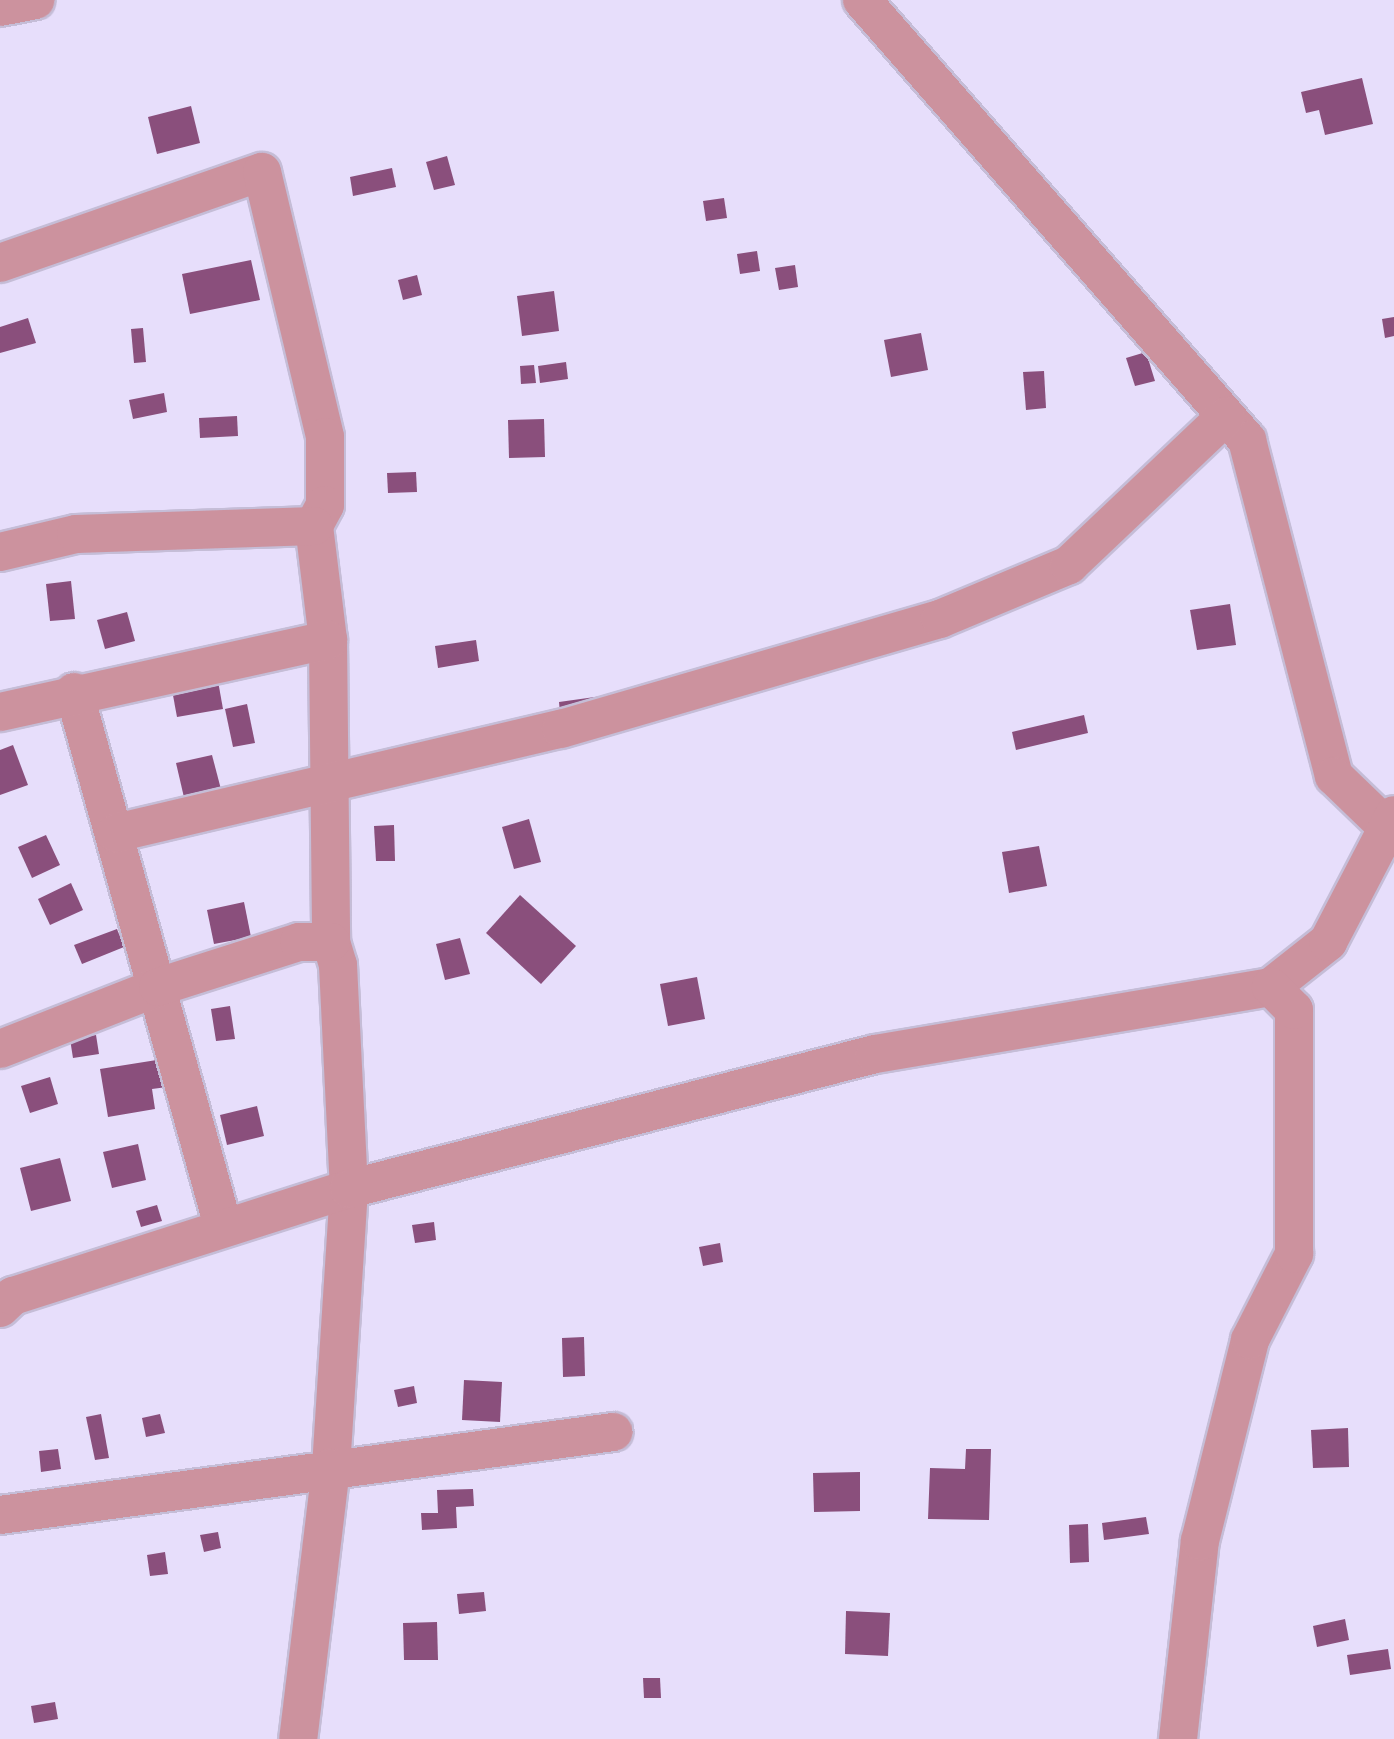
<!DOCTYPE html>
<html>
<head>
<meta charset="utf-8">
<style>
  body { margin:0 }
  #map { position:relative; width:1394px; height:1739px; overflow:hidden; background:#e7defb; font-family:"Archivo Narrow",sans-serif }
  div>[style] { position:absolute }
  .building>* { inset:0; background:#8a4f7c }
  .roads { filter:drop-shadow(2px 0 #c5bdd7) drop-shadow(-2px 0 #c5bdd7) drop-shadow(0 2px #c5bdd7) drop-shadow(0 -2px #c5bdd7) }
  .minor>* { height:38px; margin:-19px; padding:0 19px; transform-origin:19px; border-radius:19px; background:#cc929e }
  span { translate:-50% -50%; white-space:nowrap; text-align:center; line-height:1.15; -webkit-text-stroke:6px #fff; paint-order:stroke }
</style>
</head>
<body>
<div id="map">
  <div class="building">
    <i style="clip-path:polygon(1362px 78px,1373px 124px,1325px 135px,1319px 110px,1306px 113px,1301px 92px)"></i>
    <i style="clip-path:polygon(191px 106px,200px 143px,157px 154px,148px 117px)"></i>
    <i style="clip-path:polygon(447px 156px,455px 185px,434px 190px,426px 162px)"></i>
    <i style="clip-path:polygon(392px 168px,396px 187px,353px 196px,350px 177px)"></i>
    <i style="clip-path:polygon(724px 198px,727px 218px,706px 221px,703px 201px)"></i>
    <i style="clip-path:polygon(757px 251px,760px 271px,740px 274px,737px 254px)"></i>
    <i style="clip-path:polygon(251px 260px,260px 300px,190px 314px,182px 274px)"></i>
    <i style="clip-path:polygon(795px 265px,798px 287px,779px 290px,775px 268px)"></i>
    <i style="clip-path:polygon(417px 275px,422px 295px,403px 300px,398px 280px)"></i>
    <i style="clip-path:polygon(554px 291px,559px 331px,522px 336px,517px 296px)"></i>
    <i style="clip-path:polygon(1394px 317px,1394px 336px,1385px 338px,1382px 319px)"></i>
    <i style="clip-path:polygon(28px 318px,36px 343px,0 353px,0 327px)"></i>
    <i style="clip-path:polygon(143px 328px,146px 362px,134px 363px,131px 329px)"></i>
    <i style="clip-path:polygon(921px 333px,928px 370px,891px 377px,884px 340px)"></i>
    <i style="clip-path:polygon(1146px 352px,1155px 381px,1135px 386px,1126px 358px)"></i>
    <i style="clip-path:polygon(566px 362px,568px 379px,540px 383px,538px 366px)"></i>
    <i style="clip-path:polygon(534px 365px,536px 383px,521px 384px,520px 366px)"></i>
    <i style="clip-path:polygon(1044px 371px,1046px 408px,1026px 410px,1023px 372px)"></i>
    <i style="clip-path:polygon(164px 393px,167px 412px,133px 419px,129px 400px)"></i>
    <i style="clip-path:polygon(237px 416px,238px 436px,200px 438px,199px 418px)"></i>
    <i style="clip-path:polygon(544px 419px,545px 457px,509px 458px,508px 420px)"></i>
    <i style="clip-path:polygon(416px 472px,417px 492px,388px 493px,387px 473px)"></i>
    <i style="clip-path:polygon(71px 581px,75px 619px,50px 621px,46px 584px)"></i>
    <i style="clip-path:polygon(1230px 604px,1236px 645px,1197px 650px,1190px 610px)"></i>
    <i style="clip-path:polygon(127px 612px,135px 641px,105px 649px,97px 620px)"></i>
    <i style="clip-path:polygon(476px 640px,479px 661px,438px 668px,435px 646px)"></i>
    <i style="clip-path:polygon(218px 681px,223px 709px,177px 717px,172px 690px)"></i>
    <i style="clip-path:polygon(602px 696px,605px 718px,561px 724px,559px 702px)"></i>
    <i style="clip-path:polygon(247px 704px,255px 743px,233px 747px,225px 709px)"></i>
    <i style="clip-path:polygon(1084px 715px,1088px 733px,1016px 750px,1012px 732px)"></i>
    <i style="clip-path:polygon(13px 745px,28px 785px,0 795px,0 750px)"></i>
    <i style="clip-path:polygon(212px 755px,223px 797px,186px 806px,176px 763px)"></i>
    <i style="clip-path:polygon(529px 819px,541px 862px,514px 869px,502px 827px)"></i>
    <i style="clip-path:polygon(394px 825px,395px 861px,376px 861px,374px 826px)"></i>
    <i style="clip-path:polygon(46px 835px,60px 865px,32px 878px,18px 847px)"></i>
    <i style="clip-path:polygon(1039px 846px,1047px 886px,1009px 893px,1002px 852px)"></i>
    <i style="clip-path:polygon(71px 883px,83px 910px,50px 925px,38px 899px)"></i>
    <i style="clip-path:polygon(520px 895px,576px 946px,541px 984px,486px 933px)"></i>
    <i style="clip-path:polygon(244px 902px,251px 937px,214px 944px,207px 910px)"></i>
    <i style="clip-path:polygon(117px 929px,124px 947px,82px 964px,74px 945px)"></i>
    <i style="clip-path:polygon(460px 938px,470px 974px,445px 980px,436px 944px)"></i>
    <i style="clip-path:polygon(697px 977px,705px 1019px,668px 1026px,660px 984px)"></i>
    <i style="clip-path:polygon(230px 1006px,235px 1039px,216px 1041px,211px 1009px)"></i>
    <i style="clip-path:polygon(96px 1035px,99px 1054px,73px 1058px,70px 1039px)"></i>
    <i style="clip-path:polygon(163px 1059px,167px 1087px,152px 1089px,155px 1109px,108px 1117px,100px 1069px)"></i>
    <i style="clip-path:polygon(50px 1077px,58px 1104px,30px 1113px,21px 1086px)"></i>
    <i style="clip-path:polygon(257px 1106px,264px 1136px,227px 1145px,220px 1115px)"></i>
    <i style="clip-path:polygon(138px 1144px,146px 1180px,112px 1188px,103px 1152px)"></i>
    <i style="clip-path:polygon(60px 1158px,71px 1201px,31px 1211px,20px 1168px)"></i>
    <i style="clip-path:polygon(157px 1205px,162px 1221px,141px 1227px,136px 1211px)"></i>
    <i style="clip-path:polygon(434px 1222px,436px 1240px,415px 1243px,412px 1225px)"></i>
    <i style="clip-path:polygon(720px 1243px,723px 1262px,703px 1266px,699px 1247px)"></i>
    <i style="clip-path:polygon(584px 1337px,585px 1376px,563px 1377px,562px 1338px)"></i>
    <i style="clip-path:polygon(464px 1380px,502px 1382px,500px 1422px,462px 1420px)"></i>
    <i style="clip-path:polygon(414px 1386px,417px 1403px,398px 1407px,394px 1390px)"></i>
    <i style="clip-path:polygon(101px 1414px,109px 1458px,95px 1460px,86px 1417px)"></i>
    <i style="clip-path:polygon(160px 1414px,165px 1433px,146px 1437px,142px 1418px)"></i>
    <i style="clip-path:polygon(1348px 1428px,1349px 1467px,1313px 1468px,1311px 1430px)"></i>
    <i style="clip-path:polygon(58px 1449px,61px 1469px,41px 1472px,39px 1451px)"></i>
    <i style="clip-path:polygon(966px 1449px,991px 1449px,989px 1520px,928px 1519px,930px 1468px,965px 1469px)"></i>
    <i style="clip-path:polygon(860px 1472px,860px 1511px,814px 1512px,813px 1473px)"></i>
    <i style="clip-path:polygon(473px 1489px,474px 1506px,456px 1507px,457px 1528px,422px 1530px,421px 1513px,438px 1513px,437px 1490px)"></i>
    <i style="clip-path:polygon(1146px 1517px,1149px 1534px,1104px 1540px,1102px 1523px)"></i>
    <i style="clip-path:polygon(1088px 1524px,1089px 1562px,1070px 1563px,1069px 1525px)"></i>
    <i style="clip-path:polygon(218px 1532px,221px 1548px,204px 1552px,200px 1535px)"></i>
    <i style="clip-path:polygon(165px 1552px,168px 1574px,150px 1576px,147px 1555px)"></i>
    <i style="clip-path:polygon(484px 1592px,486px 1611px,459px 1614px,457px 1594px)"></i>
    <i style="clip-path:polygon(846px 1611px,890px 1613px,888px 1656px,845px 1654px)"></i>
    <i style="clip-path:polygon(1345px 1619px,1349px 1640px,1317px 1647px,1313px 1626px)"></i>
    <i style="clip-path:polygon(437px 1622px,438px 1660px,404px 1660px,403px 1623px)"></i>
    <i style="clip-path:polygon(1388px 1649px,1391px 1669px,1350px 1675px,1347px 1655px)"></i>
    <i style="clip-path:polygon(643px 1678px,660px 1678px,661px 1698px,644px 1698px)"></i>
    <i style="clip-path:polygon(55px 1702px,58px 1719px,34px 1723px,31px 1706px)"></i>
  </div>
  <div class="roads">
    <div class="minor">
      <i style="left:862px;top:0;width:585px;rotate:48.81deg"></i>
      <i style="left:1247px;top:440px;width:347px;rotate:75.5deg"></i>
      <i style="left:1334px;top:776px;width:83px;rotate:44deg"></i>
      <i style="left:0;top:7px;width:36px;rotate:-11deg"></i>
      <i style="left:0;top:263px;width:277px;rotate:-19.2deg"></i>
      <i style="left:262px;top:172px;width:272px;rotate:76.6deg"></i>
      <i style="left:325px;top:437px;width:68px;rotate:90deg"></i>
      <i style="left:325px;top:505px;width:24px;rotate:118deg"></i>
      <i style="left:314px;top:526px;width:115px;rotate:83deg"></i>
      <i style="left:328px;top:640px;width:302px;rotate:89.4deg"></i>
      <i style="left:331px;top:942px;width:24px;rotate:73deg"></i>
      <i style="left:338px;top:965px;width:224px;rotate:87.2deg"></i>
      <i style="left:349px;top:1189px;width:280px;rotate:93.7deg"></i>
      <i style="left:331px;top:1468px;width:273px;rotate:96.9deg"></i>
      <i style="left:0;top:552px;width:78px;rotate:-13.3deg"></i>
      <i style="left:76px;top:534px;width:238px;rotate:-1.9deg"></i>
      <i style="left:74px;top:692px;width:554px;rotate:74.41deg"></i>
      <i style="left:0;top:712px;width:336px;rotate:-12.4deg"></i>
      <i style="left:116px;top:833px;width:457px;rotate:-13.2deg"></i>
      <i style="left:561px;top:729px;width:395px;rotate:-16.2deg"></i>
      <i style="left:940px;top:619px;width:140px;rotate:-22.7deg"></i>
      <i style="left:1069px;top:565px;width:216px;rotate:-43.5deg"></i>
      <i style="left:0;top:1049px;width:170px;rotate:-21.4deg"></i>
      <i style="left:158px;top:987px;width:148px;rotate:-17.7deg"></i>
      <i style="left:299px;top:942px;width:32px"></i>
      <i style="left:0;top:1308px;width:18px;rotate:-43deg"></i>
      <i style="left:13px;top:1296px;width:353px;rotate:-17.7deg"></i>
      <i style="left:349px;top:1189px;width:543px;rotate:-14.39deg"></i>
      <i style="left:875px;top:1054px;width:402px;rotate:-9.6deg"></i>
      <i style="left:1271px;top:987px;width:73px;rotate:-38.3deg"></i>
      <i style="left:1328px;top:942px;width:143px;rotate:-62.5deg"></i>
      <i style="left:0;top:1515px;width:619px;rotate:-7.71deg"></i>
      <i style="left:1178px;top:1739px;width:199px;rotate:-83.7deg"></i>
      <i style="left:1200px;top:1541px;width:207px;rotate:-76deg"></i>
      <i style="left:1250px;top:1340px;width:97px;rotate:-62.9deg"></i>
      <i style="left:1294px;top:1254px;width:244px;rotate:-90deg"></i>
      <i style="left:1294px;top:1010px;width:33px;rotate:-135deg"></i>
    </div>
  </div>
</div>
</body>
</html>
